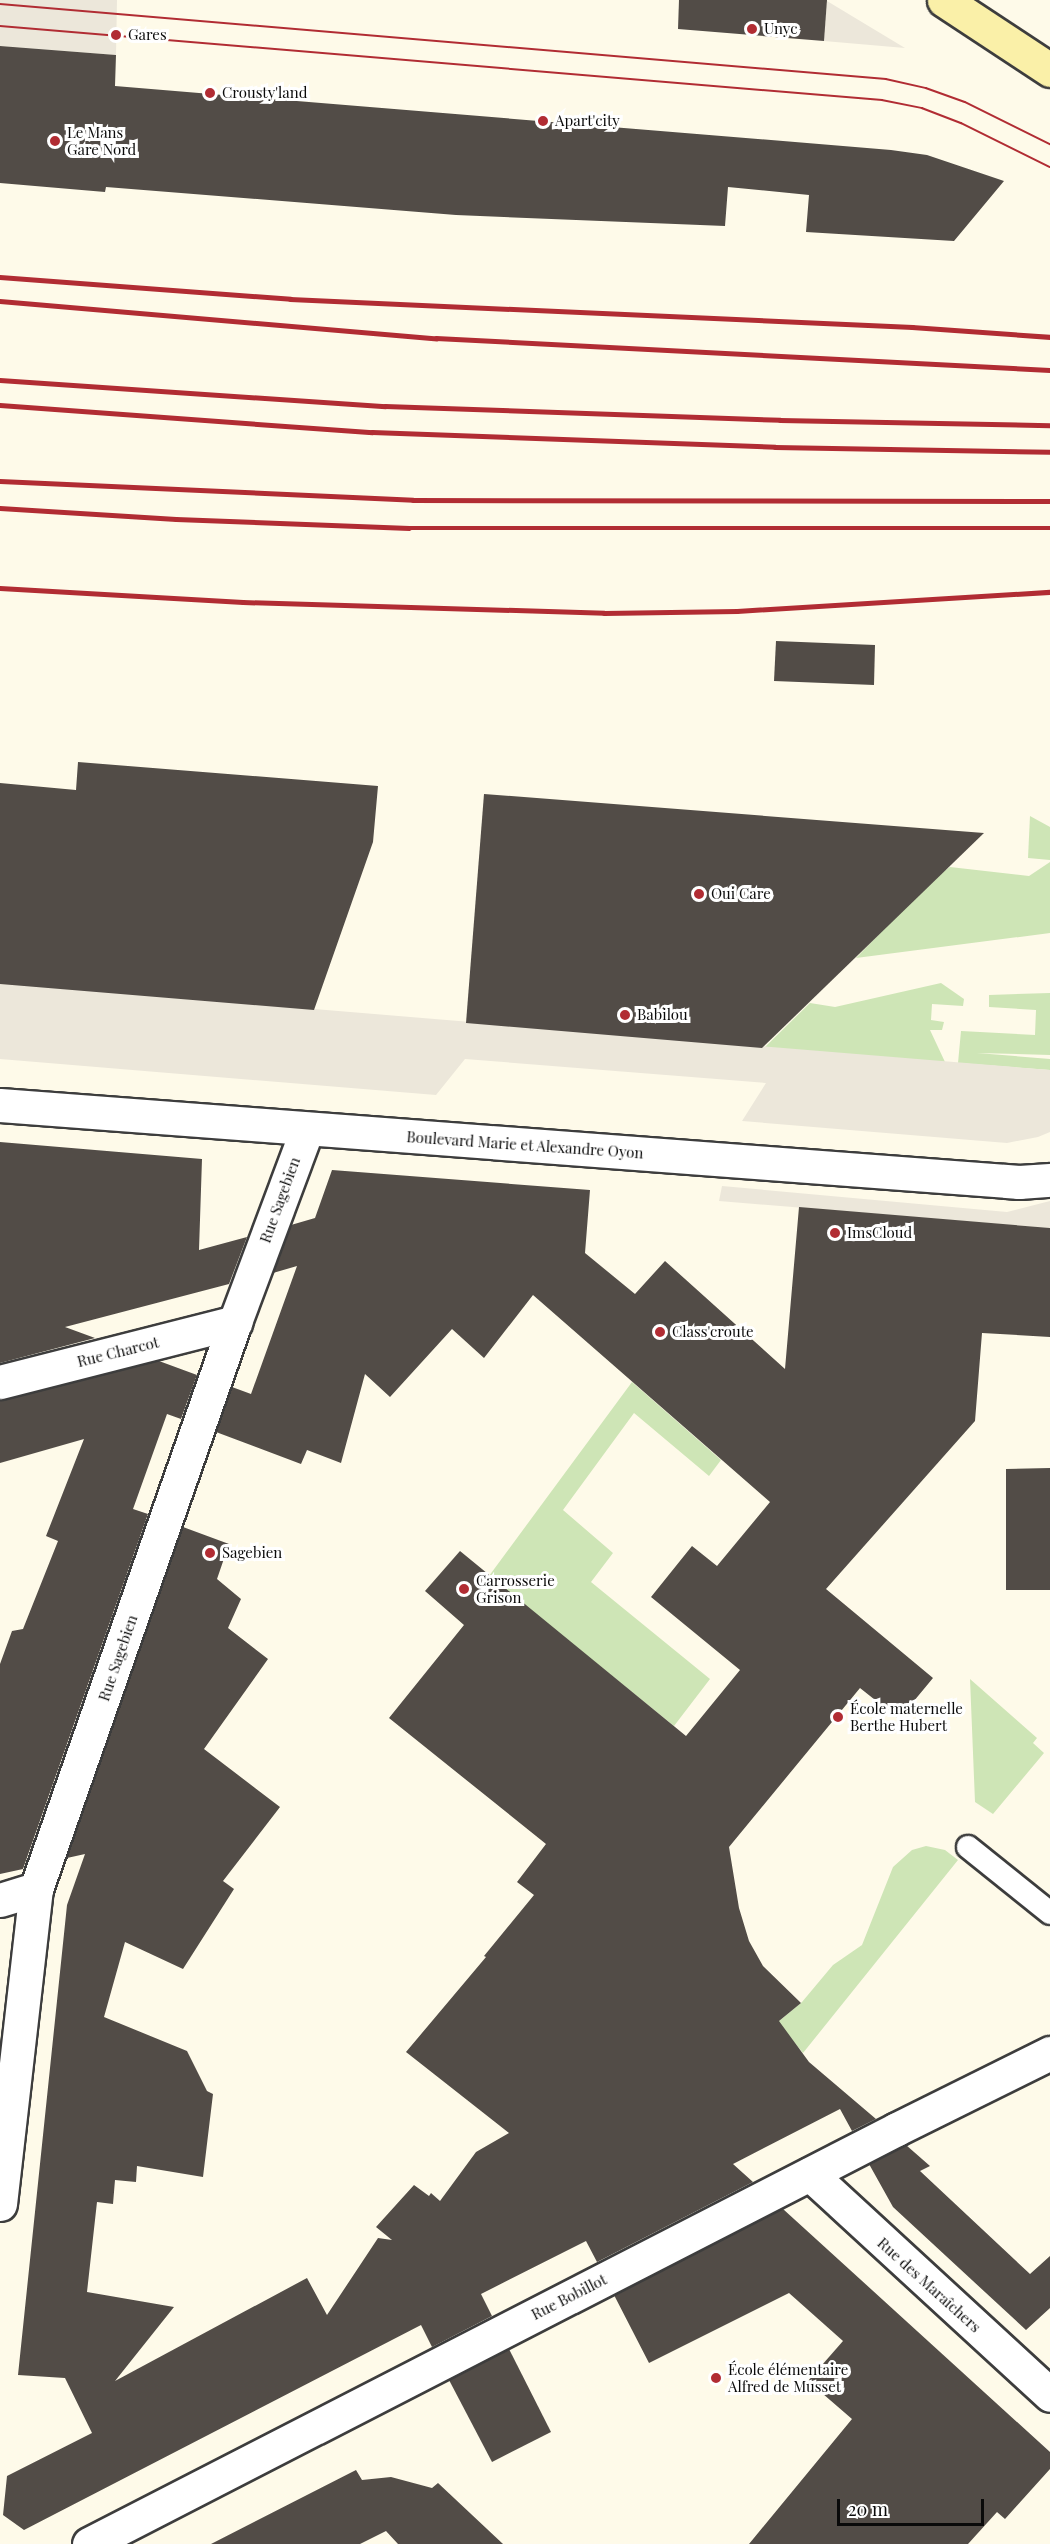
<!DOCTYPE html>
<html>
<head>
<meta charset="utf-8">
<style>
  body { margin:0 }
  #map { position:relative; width:1050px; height:2544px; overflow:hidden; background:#fefae9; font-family:"Playfair Display",serif }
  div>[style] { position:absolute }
  .green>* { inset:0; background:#cee5b6 }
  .plaza>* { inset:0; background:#ece7da }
  .building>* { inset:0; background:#524c47 }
  .roads { filter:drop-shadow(2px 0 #3d3d3d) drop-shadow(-2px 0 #3d3d3d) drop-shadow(0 2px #3d3d3d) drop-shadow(0 -2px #3d3d3d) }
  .service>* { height:22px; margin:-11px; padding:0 11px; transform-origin:11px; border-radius:11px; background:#fff }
  .minor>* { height:33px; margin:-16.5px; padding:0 16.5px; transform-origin:16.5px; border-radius:16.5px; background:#fff }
  .secondary>* { height:33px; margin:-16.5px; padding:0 16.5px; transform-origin:16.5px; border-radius:16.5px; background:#faf0a8 }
  .tram>* { height:1.5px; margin:-0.75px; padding:0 0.75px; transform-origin:0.75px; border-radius:0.75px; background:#b12c33 }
  .rail>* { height:4.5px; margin:-2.25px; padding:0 2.25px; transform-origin:2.25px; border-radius:2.25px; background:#b12c33 }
  .dots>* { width:16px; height:16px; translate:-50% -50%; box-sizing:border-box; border:3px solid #fff; border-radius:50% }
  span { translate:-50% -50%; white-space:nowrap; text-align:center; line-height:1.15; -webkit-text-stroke:6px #fff; paint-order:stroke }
  .poi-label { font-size:15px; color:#0a0a0a }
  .left { translate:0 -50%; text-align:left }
  .street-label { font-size:15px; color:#0a0a0a }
  .scale { position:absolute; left:837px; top:2499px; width:147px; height:27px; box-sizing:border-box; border:3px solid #0a0a0a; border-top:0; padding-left:8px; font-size:18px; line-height:21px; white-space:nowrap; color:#0a0a0a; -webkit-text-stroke:4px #fff; paint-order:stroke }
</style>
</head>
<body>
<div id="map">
  <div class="green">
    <i style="clip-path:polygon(1030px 816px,1050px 827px,1050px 860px,1028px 858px)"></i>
    <i style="clip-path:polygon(1050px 862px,1050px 933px,856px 958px,934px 878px,950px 867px,1029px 876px)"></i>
    <i style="clip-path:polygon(941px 983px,964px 999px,963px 1006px,932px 1004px,931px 1020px,944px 1022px,942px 1030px,930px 1030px,945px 1062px,764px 1048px,810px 1003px,835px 1007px)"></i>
    <i style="clip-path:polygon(1050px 993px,1050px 1055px,977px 1053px,1050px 1059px,1050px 1070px,958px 1063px,961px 1031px,1035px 1035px,1036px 1010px,989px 1007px,989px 995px)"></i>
    <i style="clip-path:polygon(632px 1382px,721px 1460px,709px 1476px,634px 1413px,563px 1510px,613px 1553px,591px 1582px,710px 1679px,674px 1726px,489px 1576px)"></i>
    <i style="clip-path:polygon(970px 1679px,1037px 1738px,1033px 1743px,1044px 1753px,993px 1814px,975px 1802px)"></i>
    <i style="clip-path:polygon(926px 1846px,945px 1850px,958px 1860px,803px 2053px,778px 2022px,802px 2002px,833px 1965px,862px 1945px,893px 1867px,912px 1850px)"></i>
  </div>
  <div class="plaza">
    <i style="clip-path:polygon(0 0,117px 0,116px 55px,0 46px)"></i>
    <i style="clip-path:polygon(827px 1px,905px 48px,824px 41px)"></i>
    <i style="clip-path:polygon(0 983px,1050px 1070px,1050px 1132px,1038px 1137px,1007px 1143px,742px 1121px,766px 1083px,465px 1059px,436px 1095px,0 1059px)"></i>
    <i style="clip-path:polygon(722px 1186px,1007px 1212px,1050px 1201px,1050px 1228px,719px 1201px)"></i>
  </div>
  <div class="building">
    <i style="clip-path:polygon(679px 0,827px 0,824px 41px,678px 29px)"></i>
    <i style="clip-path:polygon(0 46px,116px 55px,115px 86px,891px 150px,927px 155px,1004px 181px,954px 241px,806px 232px,809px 195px,728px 187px,725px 226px,456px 215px,106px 187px,105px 192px,0 183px)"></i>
    <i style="clip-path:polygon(776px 641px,875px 645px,874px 685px,774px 681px)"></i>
    <i style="clip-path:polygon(78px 762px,378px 786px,373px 842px,314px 1010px,0 984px,0 783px,76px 790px)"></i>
    <i style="clip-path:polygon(484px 794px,984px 833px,762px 1048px,466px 1023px)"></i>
    <i style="clip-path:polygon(0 1142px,202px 1159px,199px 1250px,247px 1237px,229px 1284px,65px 1327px,95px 1338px,0 1363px)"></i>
    <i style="clip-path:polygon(332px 1170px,590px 1190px,585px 1253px,635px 1294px,665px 1261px,785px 1369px,799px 1207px,1050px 1228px,1050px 1337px,982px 1333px,975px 1421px,826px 1589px,933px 1678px,899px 1719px,860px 1688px,729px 1847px,739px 1908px,749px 1941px,763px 1966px,801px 2003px,779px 2021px,809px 2062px,876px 2119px,852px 2131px,840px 2109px,733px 2164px,753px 2182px,597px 2262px,586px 2241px,481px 2294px,492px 2316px,432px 2347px,421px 2325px,24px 2530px,3px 2515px,7px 2476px,92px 2433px,65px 2378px,18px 2375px,67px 1905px,85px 1854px,67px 1858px,183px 1527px,229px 1544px,217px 1579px,241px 1599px,228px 1628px,268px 1659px,204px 1749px,280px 1807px,223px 1881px,234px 1889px,183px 1969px,125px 1942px,104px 2017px,187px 2051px,207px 2091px,213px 2094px,203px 2177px,137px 2166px,136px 2182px,115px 2180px,113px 2204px,97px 2202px,87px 2292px,174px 2307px,115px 2381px,307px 2278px,327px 2315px,378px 2238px,392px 2240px,376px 2227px,414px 2185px,429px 2196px,431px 2193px,440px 2201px,476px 2152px,509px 2133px,406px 2052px,486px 1957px,484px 1956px,534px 1895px,517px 1882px,546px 1844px,389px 1718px,464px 1625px,425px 1591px,460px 1551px,686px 1736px,740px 1670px,651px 1597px,692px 1546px,717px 1566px,770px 1502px,533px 1295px,484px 1358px,452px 1329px,390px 1397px,365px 1374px,341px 1463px,307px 1450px,301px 1464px,216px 1432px,232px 1387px,251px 1394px,297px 1266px,273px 1273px,291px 1225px,315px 1218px)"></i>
    <i style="clip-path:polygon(159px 1361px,197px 1375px,181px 1419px,167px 1414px,133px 1509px,148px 1514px,23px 1869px,0 1874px,0 1664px,12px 1631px,23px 1629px,58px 1541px,46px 1536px,84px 1439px,0 1463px,0 1400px)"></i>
    <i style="clip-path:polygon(1050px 1468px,1050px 1590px,1006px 1590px,1006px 1469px)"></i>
    <i style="clip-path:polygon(906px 2145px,930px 2166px,920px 2171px,1030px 2274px,1050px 2256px,1050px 2308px,1026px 2330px,893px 2207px,869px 2164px)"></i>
    <i style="clip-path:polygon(783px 2209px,1050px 2452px,1050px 2469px,1005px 2519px,997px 2512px,968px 2544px,749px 2544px,852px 2419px,808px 2381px,843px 2341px,789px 2293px,649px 2363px,614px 2295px)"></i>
    <i style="clip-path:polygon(509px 2349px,551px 2432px,492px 2462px,449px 2380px)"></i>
    <i style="clip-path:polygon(356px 2470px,362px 2480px,391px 2477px,432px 2488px,438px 2483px,503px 2544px,398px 2544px,386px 2531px,360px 2544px,211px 2544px)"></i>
  </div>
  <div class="roads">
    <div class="service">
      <i style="left:968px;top:1847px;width:105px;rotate:38.8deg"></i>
    </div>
    <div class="minor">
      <i style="left:0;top:1105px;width:1022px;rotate:4.32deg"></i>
      <i style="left:1019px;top:1182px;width:31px;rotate:-4deg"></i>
      <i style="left:0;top:1382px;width:243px;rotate:-14.3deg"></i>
      <i style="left:0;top:1900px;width:38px;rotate:-17deg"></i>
      <i style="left:810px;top:2174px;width:326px;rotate:42.6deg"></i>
      <i style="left:0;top:2204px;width:317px;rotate:-83.5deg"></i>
      <i style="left:36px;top:1889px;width:601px;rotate:-70.66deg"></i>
      <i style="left:235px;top:1322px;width:206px;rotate:-69.5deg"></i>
      <i style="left:89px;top:2544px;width:908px;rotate:-27.19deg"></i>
      <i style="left:897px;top:2129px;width:171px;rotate:-26.4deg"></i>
    </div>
    <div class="secondary">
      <i style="left:944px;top:0;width:127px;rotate:33.4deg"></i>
    </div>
  </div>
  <div class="tram">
    <i style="left:0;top:4px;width:889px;rotate:4.84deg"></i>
    <i style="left:886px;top:79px;width:41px;rotate:12.7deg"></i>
    <i style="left:926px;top:88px;width:41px;rotate:19.7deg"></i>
    <i style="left:965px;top:102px;width:95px;rotate:26.3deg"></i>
    <i style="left:0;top:26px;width:885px;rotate:4.8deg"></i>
    <i style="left:882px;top:100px;width:41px;rotate:11.3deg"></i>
    <i style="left:922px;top:108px;width:42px;rotate:21deg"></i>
    <i style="left:961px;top:123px;width:99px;rotate:26.3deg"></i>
  </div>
  <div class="rail">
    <i style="left:0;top:277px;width:291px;rotate:4.3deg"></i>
    <i style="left:290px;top:299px;width:623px;rotate:2.58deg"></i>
    <i style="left:912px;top:327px;width:138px;rotate:4.1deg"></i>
    <i style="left:0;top:301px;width:438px;rotate:4.9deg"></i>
    <i style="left:436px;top:338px;width:615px;rotate:2.98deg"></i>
    <i style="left:0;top:380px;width:386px;rotate:3.9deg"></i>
    <i style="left:385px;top:406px;width:395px;rotate:2deg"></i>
    <i style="left:780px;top:420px;width:270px;rotate:1.1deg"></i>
    <i style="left:0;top:405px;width:373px;rotate:4.2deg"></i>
    <i style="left:372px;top:432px;width:403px;rotate:2.1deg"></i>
    <i style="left:775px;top:447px;width:275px;rotate:1deg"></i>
    <i style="left:0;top:481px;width:413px;rotate:2.6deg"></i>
    <i style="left:413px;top:500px;width:637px;rotate:0.09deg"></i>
    <i style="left:0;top:508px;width:176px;rotate:3.6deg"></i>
    <i style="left:176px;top:519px;width:233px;rotate:2.2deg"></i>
    <i style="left:409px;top:528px;width:641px"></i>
    <i style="left:0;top:588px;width:243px;rotate:3.3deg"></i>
    <i style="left:243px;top:602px;width:361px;rotate:1.7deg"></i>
    <i style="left:604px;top:613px;width:133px;rotate:-0.9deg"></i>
    <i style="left:737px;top:611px;width:314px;rotate:-3.5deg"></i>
  </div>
  <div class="dots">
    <i style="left:752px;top:29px;background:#b12c33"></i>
    <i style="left:116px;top:35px;background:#b12c33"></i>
    <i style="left:210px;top:93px;background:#b12c33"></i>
    <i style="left:543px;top:121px;background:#b12c33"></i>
    <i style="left:55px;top:141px;background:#b12c33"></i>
    <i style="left:699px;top:894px;background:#b12c33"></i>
    <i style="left:625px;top:1015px;background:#b12c33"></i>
    <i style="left:835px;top:1233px;background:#b12c33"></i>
    <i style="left:660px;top:1332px;background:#b12c33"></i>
    <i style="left:210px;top:1553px;background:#b12c33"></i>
    <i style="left:464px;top:1589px;background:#b12c33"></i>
    <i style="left:838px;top:1717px;background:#b12c33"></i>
    <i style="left:716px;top:2378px;background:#b12c33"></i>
  </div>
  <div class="poi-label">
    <span class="left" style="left:764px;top:29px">Unyc</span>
    <span class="left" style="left:128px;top:35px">Gares</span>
    <span class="left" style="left:222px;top:93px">Crousty'land</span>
    <span class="left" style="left:555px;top:121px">Apart'city</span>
    <span class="left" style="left:67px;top:141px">Le Mans<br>Gare Nord</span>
    <span class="left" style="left:711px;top:894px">Oui Care</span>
    <span class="left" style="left:637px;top:1015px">Babilou</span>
    <span class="left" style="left:847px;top:1233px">ImsCloud</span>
    <span class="left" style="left:672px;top:1332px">Class'croute</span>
    <span class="left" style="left:222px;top:1553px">Sagebien</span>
    <span class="left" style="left:476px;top:1589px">Carrosserie<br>Grison</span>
    <span class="left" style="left:850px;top:1717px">École maternelle<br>Berthe Hubert</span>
    <span class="left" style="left:728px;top:2378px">École élémentaire<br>Alfred de Musset</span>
  </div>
  <div class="street-label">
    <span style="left:525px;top:1145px;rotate:4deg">Boulevard Marie et Alexandre Oyon</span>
    <span style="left:280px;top:1200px;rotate:-70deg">Rue Sagebien</span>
    <span style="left:118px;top:1352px;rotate:-14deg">Rue Charcot</span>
    <span style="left:118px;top:1658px;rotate:-71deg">Rue Sagebien</span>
    <span style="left:929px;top:2285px;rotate:42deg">Rue des Maraîchers</span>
    <span style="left:569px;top:2297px;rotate:-27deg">Rue Bobillot</span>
  </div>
  <div class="scale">20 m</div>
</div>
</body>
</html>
